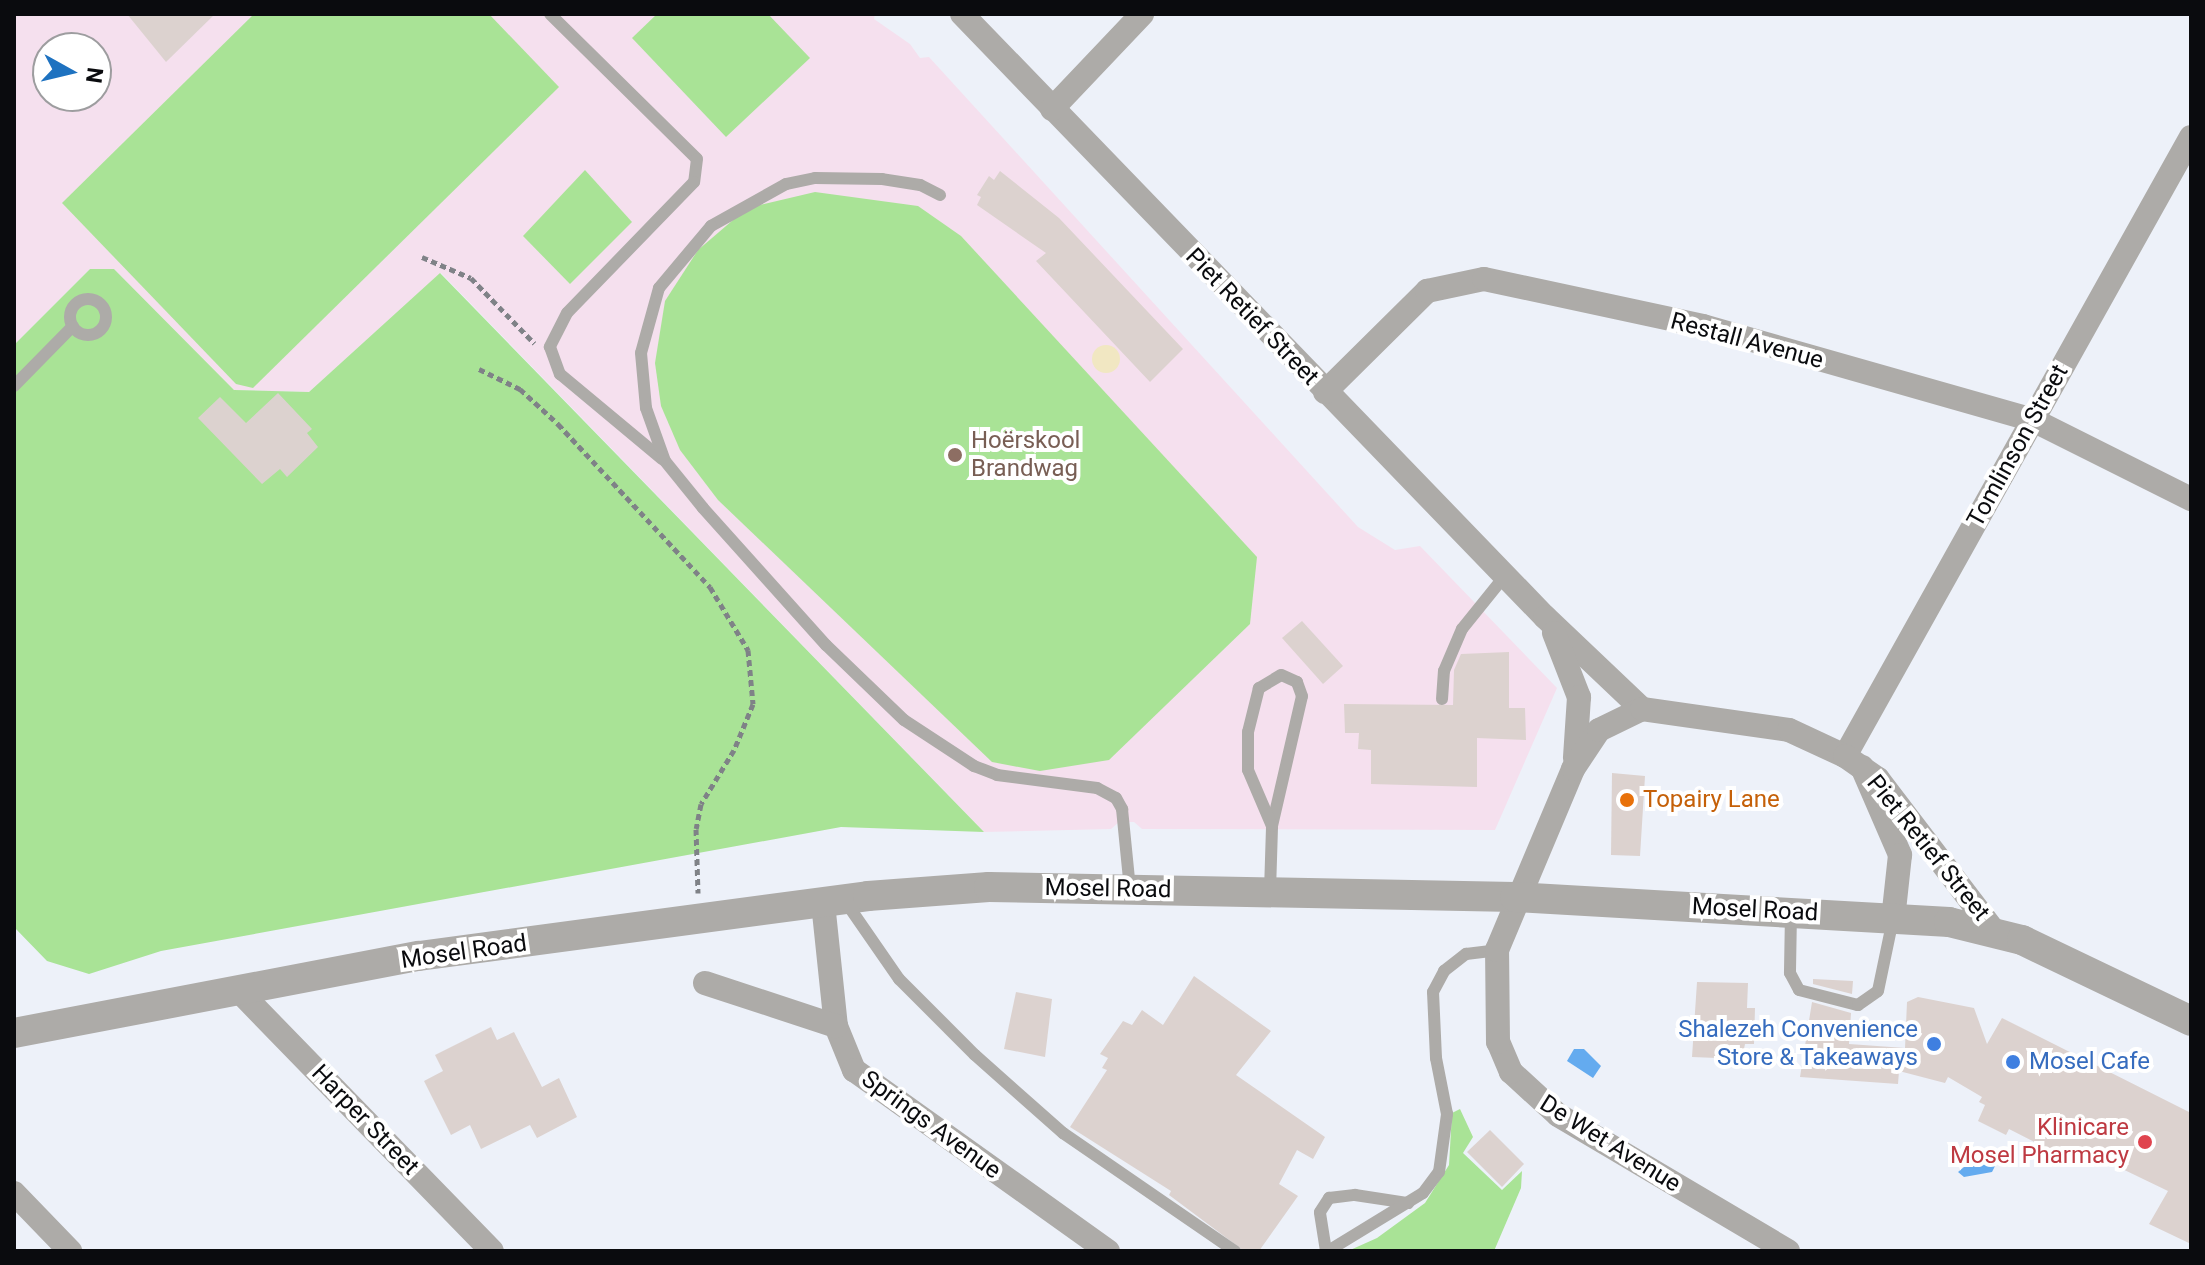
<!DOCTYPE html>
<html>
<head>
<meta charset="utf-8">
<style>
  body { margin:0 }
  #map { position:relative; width:2205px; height:1265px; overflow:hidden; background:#edf1f9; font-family:Roboto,sans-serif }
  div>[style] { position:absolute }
  .education>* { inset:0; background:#f5e0ee }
  .green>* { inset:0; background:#a9e396 }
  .sand>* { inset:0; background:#f1e7c2 }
  .round { border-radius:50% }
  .water>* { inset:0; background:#64abef }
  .building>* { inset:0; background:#dcd2cf }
  .path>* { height:5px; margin-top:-2.5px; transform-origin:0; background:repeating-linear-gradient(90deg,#7f8287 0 6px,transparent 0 10px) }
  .service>* { height:12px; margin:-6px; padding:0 6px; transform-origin:6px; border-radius:6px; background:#adaba8 }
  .service>.ring { margin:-6px; padding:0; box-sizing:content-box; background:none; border:12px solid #adaba8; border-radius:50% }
  .minor>* { height:24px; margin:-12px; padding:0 12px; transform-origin:12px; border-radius:12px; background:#adaba8 }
  .tertiary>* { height:30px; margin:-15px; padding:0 15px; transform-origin:15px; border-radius:15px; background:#adaba8 }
  .dots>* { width:22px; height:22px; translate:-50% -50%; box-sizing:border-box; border:4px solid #fff; border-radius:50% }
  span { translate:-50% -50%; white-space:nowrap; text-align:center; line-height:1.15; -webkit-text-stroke:8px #fff; paint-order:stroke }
  .street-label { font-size:24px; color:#0a0b0e }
  .education-label { font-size:24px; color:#785e54 }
  .left { translate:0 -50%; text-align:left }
  .food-label { font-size:24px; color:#c56008 }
  .shop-label { font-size:24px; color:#366cbe }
  .right { translate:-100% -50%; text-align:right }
  .health-label { font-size:24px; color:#be3a42 }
  .frame { position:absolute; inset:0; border:16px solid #0a0b0e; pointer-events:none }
  .north { position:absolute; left:32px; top:32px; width:80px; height:80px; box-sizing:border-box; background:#fff; border:2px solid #9d9d9f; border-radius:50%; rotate:98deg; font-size:22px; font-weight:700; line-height:32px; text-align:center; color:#0a0b0e }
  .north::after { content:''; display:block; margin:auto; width:28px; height:36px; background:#1e72c0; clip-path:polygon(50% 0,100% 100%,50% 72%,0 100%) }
</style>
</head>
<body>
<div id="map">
  <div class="education">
    <i style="clip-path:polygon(evenodd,14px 14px,875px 14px,874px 19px,910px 44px,920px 58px,929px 57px,1358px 527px,1395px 550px,1420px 546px,1557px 688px,1495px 830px,1142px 829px,1134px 822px,1119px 822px,1111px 829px,984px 832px,441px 273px,309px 392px,234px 390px,114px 269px,90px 269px,14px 345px,14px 14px,48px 48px,96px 48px,96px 96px,48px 96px,48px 48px)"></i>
  </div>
  <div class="green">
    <i style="clip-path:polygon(254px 14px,489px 14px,559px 87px,253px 388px,236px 384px,62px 203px)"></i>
    <i style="clip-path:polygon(657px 14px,768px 14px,810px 58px,726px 137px,632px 38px)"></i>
    <i style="clip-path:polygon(585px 170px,632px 222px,570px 284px,523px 236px)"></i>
    <i style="clip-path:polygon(815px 192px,918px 206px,961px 236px,1257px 557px,1250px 624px,1109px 760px,1040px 771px,992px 762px,718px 500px,680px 450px,661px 406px,655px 363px,665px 301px,698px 250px,747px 208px)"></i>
    <i style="clip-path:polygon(90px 269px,114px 269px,234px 390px,309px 392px,440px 273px,984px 832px,841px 827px,161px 951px,89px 974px,47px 961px,14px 927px,14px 345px)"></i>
    <i style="clip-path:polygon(1460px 1109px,1473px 1137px,1463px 1153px,1502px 1190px,1522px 1171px,1521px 1188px,1494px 1251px,1348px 1251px,1377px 1238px,1425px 1203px,1449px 1165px,1452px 1113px)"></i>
  </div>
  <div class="sand">
    <i class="round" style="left:1092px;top:345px;width:28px;height:28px"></i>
  </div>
  <div class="water">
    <i style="clip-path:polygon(1574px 1049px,1584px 1049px,1601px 1066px,1593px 1078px,1567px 1061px)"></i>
    <i style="clip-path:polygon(1980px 1156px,1995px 1166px,1992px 1172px,1964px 1177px,1958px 1172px,1964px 1167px,1961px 1157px)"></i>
  </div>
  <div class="building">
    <i style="clip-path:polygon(127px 14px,215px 14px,166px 62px)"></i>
    <i style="clip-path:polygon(1000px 171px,1059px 218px,1183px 349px,1150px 382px,1036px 261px,1046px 253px,977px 205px,981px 197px,977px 195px,989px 176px,994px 180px)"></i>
    <i style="clip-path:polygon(278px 393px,312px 429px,307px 433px,318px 447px,287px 477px,280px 469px,262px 484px,198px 418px,220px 397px,246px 423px)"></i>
    <i style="clip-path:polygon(1302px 621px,1343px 666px,1323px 684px,1282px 638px)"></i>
    <i style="clip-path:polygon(1509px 652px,1509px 708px,1525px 708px,1526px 740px,1477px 738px,1477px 787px,1371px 784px,1371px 750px,1358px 749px,1359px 733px,1345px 733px,1344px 704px,1453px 705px,1454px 670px,1461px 654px)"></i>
    <i style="clip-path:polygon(1612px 773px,1645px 776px,1640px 856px,1611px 855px)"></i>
    <i style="clip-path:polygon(1194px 976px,1271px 1031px,1236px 1075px,1325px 1137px,1313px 1159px,1297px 1150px,1279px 1184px,1298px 1196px,1259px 1251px,1244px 1251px,1169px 1195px,1171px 1191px,1070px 1127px,1107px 1070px,1102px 1068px,1108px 1058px,1100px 1054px,1123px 1021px,1132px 1025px,1142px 1010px,1163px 1025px)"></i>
    <i style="clip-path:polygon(1813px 979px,1853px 981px,1852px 994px,1813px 984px)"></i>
    <i style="clip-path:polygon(1697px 982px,1748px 983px,1747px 1008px,1755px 1008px,1754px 1044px,1745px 1044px,1742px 1059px,1692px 1057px)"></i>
    <i style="clip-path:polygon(1016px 992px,1052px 999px,1045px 1057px,1004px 1049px)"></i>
    <i style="clip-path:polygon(1918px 997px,1974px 1008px,1987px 1044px,2002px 1018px,2191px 1113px,2191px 1244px,2149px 1224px,2168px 1191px,2083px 1150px,2077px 1164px,2009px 1129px,2006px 1135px,1978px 1121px,1985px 1105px,1979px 1102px,1982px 1097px,1948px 1077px,1945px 1083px,1899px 1071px,1898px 1084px,1800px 1077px,1812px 1002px,1851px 1013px,1849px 1044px,1905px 1048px,1907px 1002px)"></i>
    <i style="clip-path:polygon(491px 1027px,497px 1040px,514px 1032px,542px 1087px,559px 1078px,577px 1117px,537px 1138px,530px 1125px,481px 1149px,470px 1125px,451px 1135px,424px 1081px,443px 1071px,435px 1055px)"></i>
    <i style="clip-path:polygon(1490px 1130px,1524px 1164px,1502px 1187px,1467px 1152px)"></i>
  </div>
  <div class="path">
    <i style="left:422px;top:257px;width:53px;rotate:23.2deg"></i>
    <i style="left:471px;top:278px;width:91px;rotate:45.9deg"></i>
    <i style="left:479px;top:369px;width:46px;rotate:26deg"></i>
    <i style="left:520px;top:389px;width:52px;rotate:42.6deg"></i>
    <i style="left:558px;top:424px;width:223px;rotate:47deg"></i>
    <i style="left:710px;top:587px;width:74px;rotate:58.9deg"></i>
    <i style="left:748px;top:650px;width:54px;rotate:84.7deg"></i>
    <i style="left:753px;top:704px;width:50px;rotate:112.4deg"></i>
    <i style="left:734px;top:750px;width:63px;rotate:121.4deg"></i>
    <i style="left:701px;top:804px;width:25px;rotate:101deg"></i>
    <i style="left:696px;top:829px;width:64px;rotate:88.2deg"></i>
  </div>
  <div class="service">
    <i style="left:550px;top:14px;width:206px;rotate:44.6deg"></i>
    <i style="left:697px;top:159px;width:23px;rotate:97deg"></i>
    <i style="left:694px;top:182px;width:182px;rotate:134.1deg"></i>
    <i style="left:567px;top:313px;width:38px;rotate:117deg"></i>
    <i style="left:550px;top:347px;width:29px;rotate:70deg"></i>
    <i style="left:560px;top:374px;width:133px;rotate:39.8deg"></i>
    <i style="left:940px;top:195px;width:22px;rotate:-153deg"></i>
    <i style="left:920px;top:185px;width:38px;rotate:-171deg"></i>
    <i style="left:882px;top:179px;width:67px;rotate:-179.1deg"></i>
    <i style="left:815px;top:178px;width:30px;rotate:168deg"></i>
    <i style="left:786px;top:184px;width:86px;rotate:150.8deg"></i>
    <i style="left:711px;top:226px;width:81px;rotate:130deg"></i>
    <i style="left:659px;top:288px;width:67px;rotate:105.5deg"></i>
    <i style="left:641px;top:353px;width:55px;rotate:84.8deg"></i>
    <i style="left:646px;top:408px;width:56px;rotate:70.3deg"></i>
    <i style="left:665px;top:461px;width:60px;rotate:51deg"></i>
    <i style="left:703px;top:508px;width:184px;rotate:48.1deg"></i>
    <i style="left:826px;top:645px;width:108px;rotate:43.9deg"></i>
    <i style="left:904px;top:720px;width:84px;rotate:33.3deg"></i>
    <i style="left:974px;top:766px;width:25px;rotate:21deg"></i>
    <i style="left:997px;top:775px;width:101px;rotate:7.4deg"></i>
    <i style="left:1097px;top:788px;width:21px;rotate:28deg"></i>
    <i style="left:1116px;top:798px;width:13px;rotate:61deg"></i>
    <i style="left:1122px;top:809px;width:80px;rotate:84.3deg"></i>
    <i class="ring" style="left:70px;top:299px;width:24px;height:24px"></i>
    <i style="left:14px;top:386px;width:84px;rotate:-45.5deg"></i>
    <i style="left:1442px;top:699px;width:28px;rotate:-86deg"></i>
    <i style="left:1444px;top:671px;width:46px;rotate:-66.8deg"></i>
    <i style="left:1462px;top:629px;width:72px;rotate:-51.2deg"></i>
    <i style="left:1270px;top:891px;width:65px;rotate:-88.2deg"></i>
    <i style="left:1272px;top:826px;width:133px;rotate:-77deg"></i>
    <i style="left:1302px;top:696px;width:15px;rotate:-110deg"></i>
    <i style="left:1297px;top:682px;width:17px;rotate:-156deg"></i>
    <i style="left:1281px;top:675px;width:26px;rotate:149deg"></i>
    <i style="left:1259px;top:688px;width:45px;rotate:104deg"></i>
    <i style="left:1248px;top:732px;width:38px;rotate:90deg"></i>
    <i style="left:1248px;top:770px;width:61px;rotate:66.8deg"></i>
    <i style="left:845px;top:901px;width:95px;rotate:55.3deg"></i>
    <i style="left:899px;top:979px;width:107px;rotate:45deg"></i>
    <i style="left:975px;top:1055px;width:118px;rotate:41.6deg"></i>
    <i style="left:1063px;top:1133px;width:209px;rotate:34.5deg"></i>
    <i style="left:1791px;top:913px;width:60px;rotate:91deg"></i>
    <i style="left:1790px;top:973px;width:19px;rotate:62deg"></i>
    <i style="left:1799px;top:990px;width:61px;rotate:14.3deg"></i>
    <i style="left:1858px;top:1005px;width:24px;rotate:-35deg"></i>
    <i style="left:1878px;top:991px;width:74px;rotate:-78.2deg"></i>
    <i style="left:1326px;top:1251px;width:39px;rotate:-99deg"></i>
    <i style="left:1320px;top:1212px;width:17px;rotate:-57deg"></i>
    <i style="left:1329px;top:1198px;width:26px;rotate:-7deg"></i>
    <i style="left:1355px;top:1195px;width:54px;rotate:8.6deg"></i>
    <i style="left:1328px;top:1251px;width:111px;rotate:-31.4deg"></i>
    <i style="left:1423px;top:1193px;width:26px;rotate:-53deg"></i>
    <i style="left:1439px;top:1172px;width:59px;rotate:-82.1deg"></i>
    <i style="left:1447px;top:1114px;width:57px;rotate:-101.1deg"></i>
    <i style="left:1436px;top:1058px;width:66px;rotate:-92.6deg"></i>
    <i style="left:1433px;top:992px;width:24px;rotate:-62deg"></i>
    <i style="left:1444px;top:971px;width:28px;rotate:-38deg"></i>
    <i style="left:1466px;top:954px;width:31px;rotate:-7deg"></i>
  </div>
  <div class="minor">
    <i style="left:962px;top:14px;width:839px;rotate:45.97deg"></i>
    <i style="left:1545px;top:617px;width:134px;rotate:43.5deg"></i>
    <i style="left:1052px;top:109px;width:131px;rotate:-46.5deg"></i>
    <i style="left:1325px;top:392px;width:144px;rotate:-44.7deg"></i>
    <i style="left:1427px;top:291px;width:58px;rotate:-11.9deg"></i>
    <i style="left:1484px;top:279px;width:224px;rotate:12.1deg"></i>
    <i style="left:1703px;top:326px;width:343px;rotate:15.9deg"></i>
    <i style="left:2033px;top:420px;width:177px;rotate:26.6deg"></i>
    <i style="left:1554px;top:633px;width:69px;rotate:68.7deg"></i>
    <i style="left:1579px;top:697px;width:61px;rotate:93.8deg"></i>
    <i style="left:1845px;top:756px;width:709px;rotate:-60.8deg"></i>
    <i style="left:1862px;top:767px;width:96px;rotate:66.6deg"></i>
    <i style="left:1900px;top:855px;width:64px;rotate:96.2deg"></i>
    <i style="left:823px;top:903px;width:124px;rotate:84deg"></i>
    <i style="left:836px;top:1026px;width:48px;rotate:67.8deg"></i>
    <i style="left:854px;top:1070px;width:312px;rotate:35.5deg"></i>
    <i style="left:705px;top:983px;width:138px;rotate:18.2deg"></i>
    <i style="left:238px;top:990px;width:364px;rotate:45.8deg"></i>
    <i style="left:14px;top:1193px;width:81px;rotate:46deg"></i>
    <i style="left:1788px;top:1251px;width:267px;rotate:-149.4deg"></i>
    <i style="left:1558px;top:1115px;width:64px;rotate:-137.5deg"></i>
    <i style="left:1511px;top:1072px;width:33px;rotate:-113deg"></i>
    <i style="left:1498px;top:1042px;width:92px;rotate:-90.6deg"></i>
    <i style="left:1497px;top:950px;width:196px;rotate:-67.2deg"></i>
    <i style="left:1573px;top:769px;width:47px;rotate:-56.3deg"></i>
    <i style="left:1599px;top:730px;width:48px;rotate:-26deg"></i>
    <i style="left:1642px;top:709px;width:148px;rotate:8.1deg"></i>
    <i style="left:1789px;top:730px;width:62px;rotate:24.9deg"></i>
    <i style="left:1845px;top:756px;width:40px;rotate:34.9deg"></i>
    <i style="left:1878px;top:779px;width:190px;rotate:52.7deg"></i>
  </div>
  <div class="tertiary">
    <i style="left:14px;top:1033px;width:412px;rotate:-10.8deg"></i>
    <i style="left:419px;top:956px;width:453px;rotate:-7.6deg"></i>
    <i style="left:868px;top:896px;width:121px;rotate:-4.3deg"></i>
    <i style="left:989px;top:887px;width:526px;rotate:1.09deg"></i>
    <i style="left:1515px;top:897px;width:435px;rotate:3.3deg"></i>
    <i style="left:1949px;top:922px;width:75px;rotate:13.9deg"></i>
    <i style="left:2022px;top:940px;width:187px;rotate:25.6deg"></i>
  </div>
  <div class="dots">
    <i style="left:955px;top:455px;background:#8d6e63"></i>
    <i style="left:1627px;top:800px;background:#e8710a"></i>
    <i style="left:1934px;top:1044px;background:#3f7fe0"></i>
    <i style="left:2013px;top:1062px;background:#3f7fe0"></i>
    <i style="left:2145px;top:1142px;background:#e0444e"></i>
  </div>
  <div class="street-label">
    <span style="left:1252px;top:317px;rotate:46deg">Piet Retief Street</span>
    <span style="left:1747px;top:341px;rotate:15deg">Restall Avenue</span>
    <span style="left:2018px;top:446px;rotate:-61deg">Tomlinson Street</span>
    <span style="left:1928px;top:848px;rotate:51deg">Piet Retief Street</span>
    <span style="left:1108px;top:889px;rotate:1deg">Mosel Road</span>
    <span style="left:1755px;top:910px;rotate:3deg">Mosel Road</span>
    <span style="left:464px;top:952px;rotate:-8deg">Mosel Road</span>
    <span style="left:365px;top:1120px;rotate:46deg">Harper Street</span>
    <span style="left:931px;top:1125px;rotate:36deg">Springs Avenue</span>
    <span style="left:1610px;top:1144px;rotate:32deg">De Wet Avenue</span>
  </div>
  <div class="education-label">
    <span class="left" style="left:971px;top:455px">Hoërskool<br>Brandwag</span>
  </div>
  <div class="food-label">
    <span class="left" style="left:1643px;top:800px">Topairy Lane</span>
  </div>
  <div class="shop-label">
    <span class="right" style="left:1918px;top:1044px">Shalezeh Convenience<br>Store &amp; Takeaways</span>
    <span class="left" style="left:2029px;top:1062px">Mosel Cafe</span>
  </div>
  <div class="health-label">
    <span class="right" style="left:2129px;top:1142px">Klinicare<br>Mosel Pharmacy</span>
  </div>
  <div class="frame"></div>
  <div class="north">N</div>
</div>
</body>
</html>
